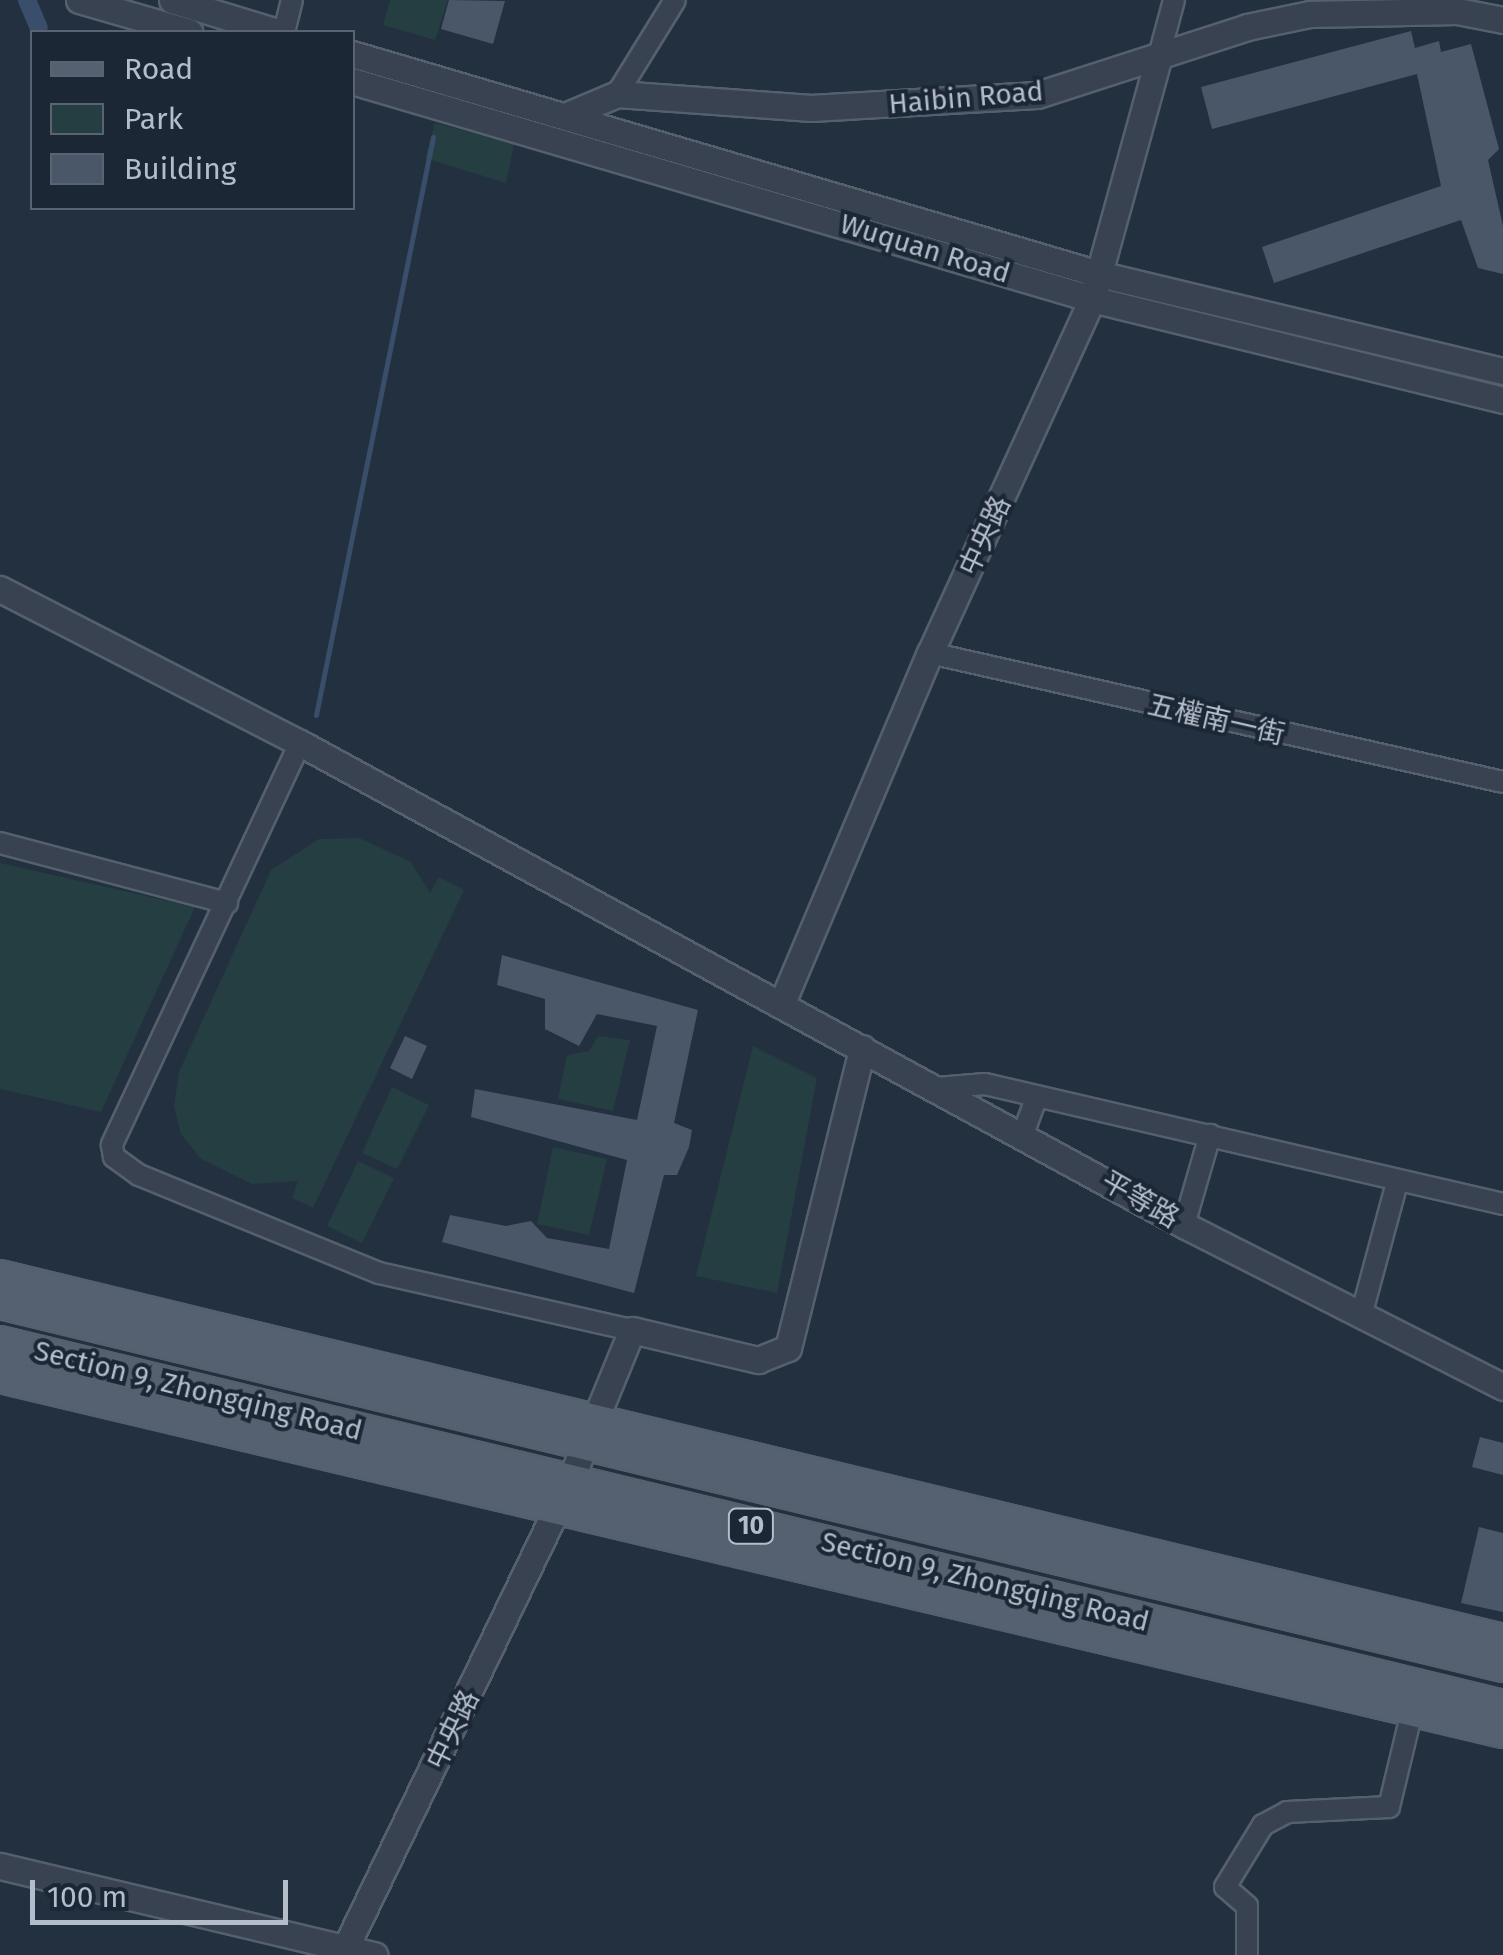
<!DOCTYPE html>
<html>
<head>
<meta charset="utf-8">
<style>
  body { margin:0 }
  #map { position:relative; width:1503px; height:1955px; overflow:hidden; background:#233040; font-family:"Fira Sans","Noto Sans TC",sans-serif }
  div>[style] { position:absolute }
  .green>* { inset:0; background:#253e41 }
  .stream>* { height:5px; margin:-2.5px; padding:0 2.5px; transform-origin:2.5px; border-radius:2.5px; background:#384e6a }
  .canal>* { height:18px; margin:-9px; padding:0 9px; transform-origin:9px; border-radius:9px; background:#384e6a }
  .building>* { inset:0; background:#495769 }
  .roads { filter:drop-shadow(2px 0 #55606d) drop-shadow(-2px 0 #55606d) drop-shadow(0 2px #55606d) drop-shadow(0 -2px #55606d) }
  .minor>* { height:20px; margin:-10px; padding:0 10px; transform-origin:10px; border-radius:10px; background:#384250 }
  .tertiary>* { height:25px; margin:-12.5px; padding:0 12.5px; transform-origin:12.5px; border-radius:12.5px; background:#384250 }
  .primary>* { height:32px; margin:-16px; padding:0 16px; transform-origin:16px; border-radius:16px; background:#556170 }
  span { translate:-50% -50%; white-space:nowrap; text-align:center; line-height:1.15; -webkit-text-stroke:8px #1c2735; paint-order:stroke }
  .shield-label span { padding:2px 8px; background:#1c2735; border:2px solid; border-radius:8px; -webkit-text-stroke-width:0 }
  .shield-label { font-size:25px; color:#b4bdca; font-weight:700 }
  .street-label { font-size:28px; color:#b4bdca }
  .legend { position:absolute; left:30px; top:30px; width:325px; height:180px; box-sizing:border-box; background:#1c2735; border:2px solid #596371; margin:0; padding:12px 18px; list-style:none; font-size:30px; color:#b4bdca }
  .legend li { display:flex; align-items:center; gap:20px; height:50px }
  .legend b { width:50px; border:2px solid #596371 }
  .scale { position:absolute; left:30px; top:1880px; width:258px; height:45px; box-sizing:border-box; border:5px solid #b4bdca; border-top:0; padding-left:12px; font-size:30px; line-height:35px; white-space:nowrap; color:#b4bdca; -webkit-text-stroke:8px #1c2735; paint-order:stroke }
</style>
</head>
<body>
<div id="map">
  <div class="green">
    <i style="clip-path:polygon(390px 0,448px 0,435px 40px,383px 25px)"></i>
    <i style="clip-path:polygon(435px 123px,514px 144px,506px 183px,425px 158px)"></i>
    <i style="clip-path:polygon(359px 838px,411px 862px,430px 893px,439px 877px,464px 890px,313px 1208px,292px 1198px,298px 1181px,252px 1184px,201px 1159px,181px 1134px,174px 1106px,179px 1072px,271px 870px,319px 839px)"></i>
    <i style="clip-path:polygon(0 863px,195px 907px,101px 1112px,0 1089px)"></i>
    <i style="clip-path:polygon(598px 1036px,630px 1040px,613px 1111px,558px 1099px,567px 1055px,589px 1051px)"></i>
    <i style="clip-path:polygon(753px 1046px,817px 1078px,777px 1293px,696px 1276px)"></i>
    <i style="clip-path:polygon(392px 1087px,429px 1105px,397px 1169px,362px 1153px)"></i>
    <i style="clip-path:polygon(553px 1147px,607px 1159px,589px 1235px,537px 1224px)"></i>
    <i style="clip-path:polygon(358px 1161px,394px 1178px,362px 1243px,327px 1226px)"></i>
  </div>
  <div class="stream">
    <i style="left:316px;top:715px;width:590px;rotate:-78.56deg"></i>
  </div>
  <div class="canal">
    <i style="left:27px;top:0;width:30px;rotate:67deg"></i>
  </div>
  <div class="building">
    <i style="clip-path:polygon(449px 0,505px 1px,493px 44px,441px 29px)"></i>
    <i style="clip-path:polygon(1411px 31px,1415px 48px,1439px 41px,1441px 52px,1471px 44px,1499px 149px,1488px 160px,1503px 226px,1503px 274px,1478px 268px,1461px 220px,1274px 283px,1262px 247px,1441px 186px,1417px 74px,1212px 129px,1201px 87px)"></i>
    <i style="clip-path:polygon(502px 955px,698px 1010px,674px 1123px,692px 1130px,689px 1147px,677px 1175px,664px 1175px,634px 1293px,442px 1242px,450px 1215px,506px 1226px,531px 1221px,547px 1238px,609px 1249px,627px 1160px,471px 1117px,475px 1089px,637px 1120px,657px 1026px,597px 1014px,579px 1046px,545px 1029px,545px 999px,497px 985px)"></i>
    <i style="clip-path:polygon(405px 1036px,427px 1046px,412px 1079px,390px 1068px)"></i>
    <i style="clip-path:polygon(1480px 1437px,1503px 1443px,1503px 1475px,1472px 1467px)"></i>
    <i style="clip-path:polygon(1479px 1527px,1503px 1533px,1503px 1612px,1461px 1603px)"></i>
  </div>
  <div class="roads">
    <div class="minor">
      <i style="left:284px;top:32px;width:33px;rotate:-76deg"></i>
      <i style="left:1159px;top:56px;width:58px;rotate:-75deg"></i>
      <i style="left:617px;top:94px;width:110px;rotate:-58.3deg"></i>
      <i style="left:930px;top:653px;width:587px;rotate:12.69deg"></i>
      <i style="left:300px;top:743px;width:444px;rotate:115.1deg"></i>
      <i style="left:112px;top:1145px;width:12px;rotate:81deg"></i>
      <i style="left:114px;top:1157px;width:31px;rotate:36deg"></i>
      <i style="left:139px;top:1175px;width:259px;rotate:22.2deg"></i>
      <i style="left:379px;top:1273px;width:259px;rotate:12.7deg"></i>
      <i style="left:0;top:843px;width:235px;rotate:14.8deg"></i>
      <i style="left:937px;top:1088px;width:48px;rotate:-4.8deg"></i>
      <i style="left:985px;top:1084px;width:532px;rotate:13.04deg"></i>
      <i style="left:1023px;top:1134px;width:40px;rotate:-69.8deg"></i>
      <i style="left:1184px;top:1225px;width:94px;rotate:-73.9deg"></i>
      <i style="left:1361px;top:1316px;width:138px;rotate:-74.9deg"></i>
      <i style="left:1247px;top:1955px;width:49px;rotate:-90deg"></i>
      <i style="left:1247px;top:1906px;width:29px;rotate:-139deg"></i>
      <i style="left:1225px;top:1887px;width:73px;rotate:-58.5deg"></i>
      <i style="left:1263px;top:1825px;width:27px;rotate:-28deg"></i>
      <i style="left:1287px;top:1812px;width:102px;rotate:-2.8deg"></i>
      <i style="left:1389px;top:1807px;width:107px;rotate:-76.5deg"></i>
    </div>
    <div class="tertiary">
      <i style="left:79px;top:0;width:115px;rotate:16.2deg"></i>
      <i style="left:172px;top:0;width:110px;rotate:16.9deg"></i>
      <i style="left:352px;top:54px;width:779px;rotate:16.41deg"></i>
      <i style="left:1099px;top:274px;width:415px;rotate:13.5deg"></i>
      <i style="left:352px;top:81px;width:771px;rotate:16.41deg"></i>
      <i style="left:1092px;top:299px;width:423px;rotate:13.8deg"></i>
      <i style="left:565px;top:116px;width:56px;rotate:-22.9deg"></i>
      <i style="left:617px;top:94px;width:195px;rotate:4.1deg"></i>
      <i style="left:811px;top:108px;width:226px;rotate:-3.3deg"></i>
      <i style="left:1037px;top:95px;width:221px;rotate:-17.9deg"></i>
      <i style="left:1247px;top:27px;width:64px;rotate:-11.7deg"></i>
      <i style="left:1310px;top:14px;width:147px;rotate:-1.2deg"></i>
      <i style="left:1457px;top:11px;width:47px;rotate:11.1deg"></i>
      <i style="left:0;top:589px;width:337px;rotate:27.2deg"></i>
      <i style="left:300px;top:743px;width:1007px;rotate:28.6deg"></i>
      <i style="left:1184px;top:1225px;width:358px;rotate:26.9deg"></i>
      <i style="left:781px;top:1005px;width:382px;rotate:-67.1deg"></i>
      <i style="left:930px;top:653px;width:389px;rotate:-65.4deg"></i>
      <i style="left:1092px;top:299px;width:252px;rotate:-74.6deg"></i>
      <i style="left:0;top:1866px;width:385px;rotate:13.4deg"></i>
      <i style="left:342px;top:1955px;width:526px;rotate:-64.31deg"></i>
      <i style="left:570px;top:1481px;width:163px;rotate:-67.7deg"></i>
      <i style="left:632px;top:1330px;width:130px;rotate:13.4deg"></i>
      <i style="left:758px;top:1360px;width:32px;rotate:-22deg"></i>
      <i style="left:788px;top:1348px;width:309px;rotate:-76.1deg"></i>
    </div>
    <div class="primary">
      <i style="left:0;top:1277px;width:1546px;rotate:13.61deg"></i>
      <i style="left:0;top:1302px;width:1546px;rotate:13.58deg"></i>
      <i style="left:0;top:1343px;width:1546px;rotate:13.61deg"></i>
      <i style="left:0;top:1376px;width:1544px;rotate:13.29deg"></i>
    </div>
  </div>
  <div class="shield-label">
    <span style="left:751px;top:1526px">10</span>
  </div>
  <div class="street-label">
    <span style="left:966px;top:98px;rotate:-5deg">Haibin Road</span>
    <span style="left:925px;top:249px;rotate:17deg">Wuquan Road</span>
    <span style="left:985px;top:536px;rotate:-65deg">中央路</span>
    <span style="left:1216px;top:720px;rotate:13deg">五權南一街</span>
    <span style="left:1140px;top:1200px;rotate:30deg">平等路</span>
    <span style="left:198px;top:1391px;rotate:14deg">Section 9, Zhongqing Road</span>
    <span style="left:985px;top:1582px;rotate:14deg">Section 9, Zhongqing Road</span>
    <span style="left:453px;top:1730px;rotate:-64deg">中央路</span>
  </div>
  <ul class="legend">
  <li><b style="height:12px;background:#556170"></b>Road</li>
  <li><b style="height:28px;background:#253e41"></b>Park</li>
  <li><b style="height:28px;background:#495769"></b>Building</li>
  </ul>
  <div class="scale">100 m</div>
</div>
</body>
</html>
